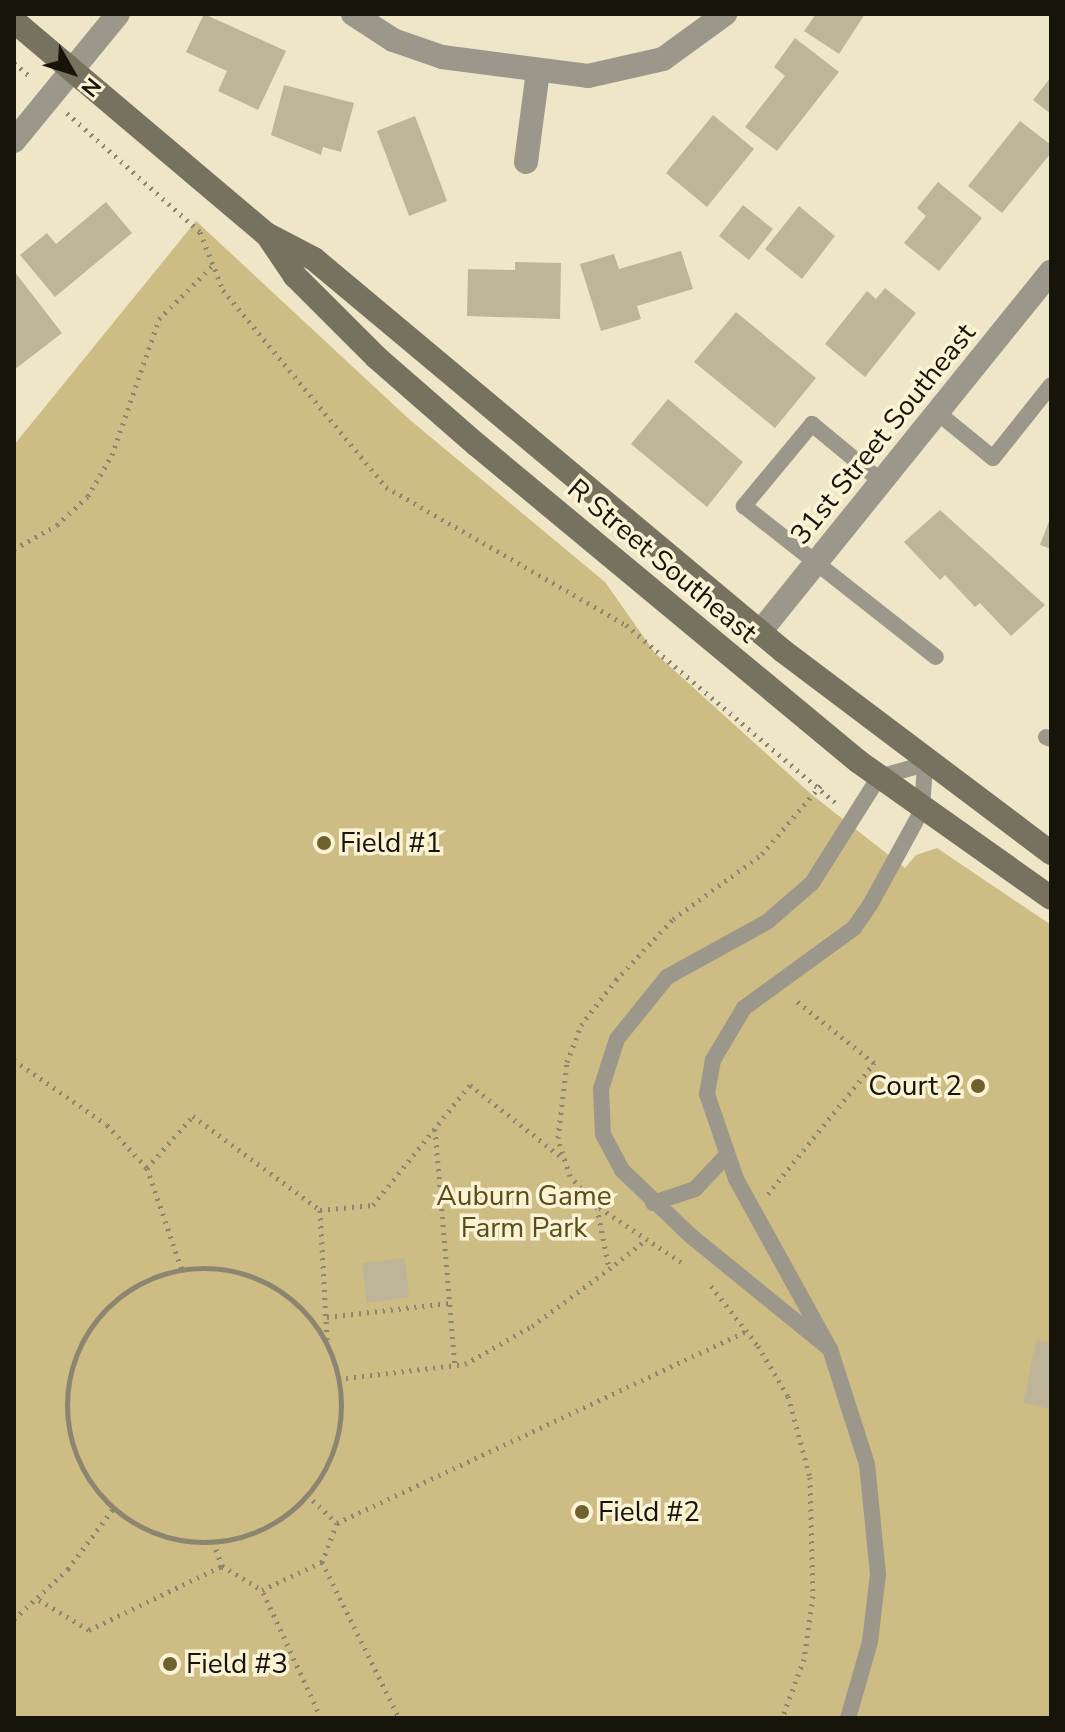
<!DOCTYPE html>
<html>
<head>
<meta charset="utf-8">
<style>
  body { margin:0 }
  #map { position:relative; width:1065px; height:1732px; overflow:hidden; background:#efe6c8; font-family:"Nunito Sans",sans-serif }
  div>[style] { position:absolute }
  .green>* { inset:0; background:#cdbc83 }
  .building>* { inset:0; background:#beb598 }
  .path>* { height:5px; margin-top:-2.5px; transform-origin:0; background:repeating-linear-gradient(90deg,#8c8670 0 2px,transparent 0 8px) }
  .path>.ring { margin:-2.5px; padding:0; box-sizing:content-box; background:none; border:5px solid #8c8670; border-radius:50% }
  .lane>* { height:16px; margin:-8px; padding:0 8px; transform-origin:8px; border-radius:8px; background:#9b978b }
  .street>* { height:24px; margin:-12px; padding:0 12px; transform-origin:12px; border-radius:12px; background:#9b978b }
  .secondary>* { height:24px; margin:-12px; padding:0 12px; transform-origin:12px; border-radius:12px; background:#77725f }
  .dots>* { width:22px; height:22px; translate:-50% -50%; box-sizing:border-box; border:4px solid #fcf3d5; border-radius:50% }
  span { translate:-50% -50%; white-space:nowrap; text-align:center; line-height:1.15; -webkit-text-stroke:7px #fcf3d5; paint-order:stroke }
  .street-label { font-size:28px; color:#171409 }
  .poi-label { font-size:28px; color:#171409 }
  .left { translate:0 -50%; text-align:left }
  .right { translate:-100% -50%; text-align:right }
  .park-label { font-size:28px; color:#5a4c1d }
  .frame { position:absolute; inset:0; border:16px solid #171409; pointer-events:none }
  .north { position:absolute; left:32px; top:32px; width:80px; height:80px; -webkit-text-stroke:6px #fcf3d5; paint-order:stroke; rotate:129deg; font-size:22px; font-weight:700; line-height:32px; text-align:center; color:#171409 }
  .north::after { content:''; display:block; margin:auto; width:28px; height:36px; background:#171409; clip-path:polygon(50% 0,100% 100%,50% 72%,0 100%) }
</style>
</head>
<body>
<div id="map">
  <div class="green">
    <i style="clip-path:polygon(196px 221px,410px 420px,605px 582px,655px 653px,811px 794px,905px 868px,916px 855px,937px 848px,1051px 925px,1051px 1718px,14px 1718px,14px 445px)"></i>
  </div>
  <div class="building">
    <i style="clip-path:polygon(204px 14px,286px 51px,258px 110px,218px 91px,227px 71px,186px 52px)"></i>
    <i style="clip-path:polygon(816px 14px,865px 14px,839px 54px,804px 31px)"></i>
    <i style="clip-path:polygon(795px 38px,839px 72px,777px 151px,745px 127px,785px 76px,774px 67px)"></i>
    <i style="clip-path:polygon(1051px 77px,1051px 114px,1033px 100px)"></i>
    <i style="clip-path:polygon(284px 85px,354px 103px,341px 152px,323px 147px,321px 155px,271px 135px)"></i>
    <i style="clip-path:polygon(713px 115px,754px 149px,707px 207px,666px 173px)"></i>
    <i style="clip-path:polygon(415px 116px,447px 201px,409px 216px,377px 131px)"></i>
    <i style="clip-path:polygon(1020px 121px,1051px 145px,1051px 153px,1002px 213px,968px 186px)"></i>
    <i style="clip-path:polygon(938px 182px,982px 218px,939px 271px,904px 243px,926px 216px,917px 208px)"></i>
    <i style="clip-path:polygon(106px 202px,132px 233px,55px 297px,20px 255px,47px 233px,56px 244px)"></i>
    <i style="clip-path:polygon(743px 205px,773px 229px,749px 260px,719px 236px)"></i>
    <i style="clip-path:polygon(799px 206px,835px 236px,802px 279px,765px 249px)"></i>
    <i style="clip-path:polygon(681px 251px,693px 289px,637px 306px,641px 319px,601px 331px,580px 264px,614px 254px,619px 269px)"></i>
    <i style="clip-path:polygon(515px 262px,561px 263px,560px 319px,467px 316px,468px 269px,515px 270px)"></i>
    <i style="clip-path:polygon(14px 271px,62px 333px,14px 370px)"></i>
    <i style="clip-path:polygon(885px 288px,916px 313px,865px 377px,825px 344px,867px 291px,876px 299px)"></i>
    <i style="clip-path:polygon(736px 312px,816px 378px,775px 428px,694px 362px)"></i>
    <i style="clip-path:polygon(668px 399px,743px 462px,707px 507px,631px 444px)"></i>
    <i style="clip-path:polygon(940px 510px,1045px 605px,1011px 636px,980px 603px,975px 607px,945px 575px,940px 580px,904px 542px)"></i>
    <i style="clip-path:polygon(1051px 516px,1051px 549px,1040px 545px)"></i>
    <i style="clip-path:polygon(405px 1258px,409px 1297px,367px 1303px,362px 1263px)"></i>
    <i style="clip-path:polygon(1036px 1340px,1051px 1343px,1051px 1409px,1023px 1403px)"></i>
  </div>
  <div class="path">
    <i style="left:14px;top:63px;width:23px;rotate:40deg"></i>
    <i style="left:67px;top:113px;width:178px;rotate:41.8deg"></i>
    <i style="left:200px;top:232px;width:62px;rotate:68.4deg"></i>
    <i style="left:223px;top:290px;width:256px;rotate:50.4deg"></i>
    <i style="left:386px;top:487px;width:277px;rotate:29.9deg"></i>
    <i style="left:626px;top:625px;width:275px;rotate:40.3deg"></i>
    <i style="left:14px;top:549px;width:49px;rotate:-29.2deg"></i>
    <i style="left:57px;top:525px;width:42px;rotate:-43.1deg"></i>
    <i style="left:88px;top:496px;width:48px;rotate:-59.7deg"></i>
    <i style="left:112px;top:455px;width:144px;rotate:-70.9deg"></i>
    <i style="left:159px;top:319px;width:74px;rotate:-45deg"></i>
    <i style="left:14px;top:1060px;width:113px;rotate:35deg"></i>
    <i style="left:107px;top:1125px;width:59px;rotate:47.1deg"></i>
    <i style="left:147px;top:1168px;width:108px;rotate:71.1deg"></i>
    <i style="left:435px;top:1129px;width:238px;rotate:85.2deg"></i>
    <i style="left:147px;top:1168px;width:69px;rotate:-48.5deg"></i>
    <i style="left:193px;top:1116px;width:158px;rotate:36.5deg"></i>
    <i style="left:320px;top:1210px;width:53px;rotate:-5.4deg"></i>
    <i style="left:373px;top:1205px;width:154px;rotate:-51.1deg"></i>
    <i style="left:470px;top:1085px;width:121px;rotate:38.3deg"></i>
    <i style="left:768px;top:1194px;width:169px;rotate:-51deg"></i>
    <i style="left:874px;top:1063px;width:102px;rotate:-141.3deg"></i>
    <i style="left:597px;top:1207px;width:63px;rotate:79deg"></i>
    <i style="left:609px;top:1269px;width:48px;rotate:-38.3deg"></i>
    <i style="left:320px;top:1210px;width:130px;rotate:86.9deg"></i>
    <i style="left:681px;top:1262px;width:101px;rotate:-146.3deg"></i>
    <i style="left:597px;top:1206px;width:40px;rotate:-132deg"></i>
    <i style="left:570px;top:1176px;width:40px;rotate:-108deg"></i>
    <i style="left:558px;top:1138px;width:77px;rotate:-83.2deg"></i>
    <i style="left:567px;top:1062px;width:40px;rotate:-69deg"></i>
    <i style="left:581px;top:1025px;width:57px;rotate:-52.1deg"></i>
    <i style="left:616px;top:980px;width:83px;rotate:-46.9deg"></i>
    <i style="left:673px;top:919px;width:110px;rotate:-36.1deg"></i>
    <i style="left:762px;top:854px;width:91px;rotate:-49.5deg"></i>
    <i class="ring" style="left:67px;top:1268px;width:269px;height:269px"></i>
    <i style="left:711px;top:1286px;width:76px;rotate:51.9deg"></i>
    <i style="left:758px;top:1346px;width:58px;rotate:59deg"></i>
    <i style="left:788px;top:1396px;width:84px;rotate:74.8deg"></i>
    <i style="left:810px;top:1477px;width:119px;rotate:88.6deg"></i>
    <i style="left:813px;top:1596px;width:64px;rotate:98.1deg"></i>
    <i style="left:804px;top:1659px;width:63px;rotate:110.4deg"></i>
    <i style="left:327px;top:1317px;width:123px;rotate:-6.5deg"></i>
    <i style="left:338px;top:1379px;width:128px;rotate:-6.7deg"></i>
    <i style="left:465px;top:1364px;width:77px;rotate:-29.6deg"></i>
    <i style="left:532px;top:1326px;width:96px;rotate:-36.5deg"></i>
    <i style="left:307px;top:1495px;width:41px;rotate:43deg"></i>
    <i style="left:337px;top:1523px;width:453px;rotate:-25.1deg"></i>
    <i style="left:337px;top:1523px;width:42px;rotate:111deg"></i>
    <i style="left:322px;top:1562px;width:174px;rotate:63.7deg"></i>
    <i style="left:213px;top:1542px;width:26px;rotate:69deg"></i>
    <i style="left:222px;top:1566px;width:47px;rotate:31deg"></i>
    <i style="left:39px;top:1600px;width:58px;rotate:31deg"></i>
    <i style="left:89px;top:1630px;width:148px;rotate:-25.7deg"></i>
    <i style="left:14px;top:1619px;width:74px;rotate:-42.8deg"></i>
    <i style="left:68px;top:1569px;width:75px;rotate:-53.1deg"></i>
    <i style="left:321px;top:1718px;width:141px;rotate:-114.7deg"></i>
    <i style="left:262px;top:1590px;width:66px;rotate:-25deg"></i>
  </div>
  <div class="lane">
    <i style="left:938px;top:413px;width:71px;rotate:39.3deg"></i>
    <i style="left:993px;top:458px;width:93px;rotate:-51.5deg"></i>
    <i style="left:882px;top:482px;width:91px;rotate:-140.4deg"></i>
    <i style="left:812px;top:424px;width:107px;rotate:129.7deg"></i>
    <i style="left:744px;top:506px;width:244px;rotate:38.2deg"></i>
    <i style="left:1046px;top:737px;width:5px;rotate:22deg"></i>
    <i style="left:653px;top:1203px;width:44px;rotate:-18.4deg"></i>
    <i style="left:695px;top:1189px;width:47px;rotate:-46.7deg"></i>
    <i style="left:830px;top:1349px;width:178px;rotate:-140.9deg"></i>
    <i style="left:692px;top:1237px;width:97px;rotate:-136.3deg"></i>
    <i style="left:622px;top:1170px;width:40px;rotate:-118deg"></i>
    <i style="left:603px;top:1135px;width:46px;rotate:-92.5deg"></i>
    <i style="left:601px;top:1089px;width:52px;rotate:-72.3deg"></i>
    <i style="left:617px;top:1039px;width:80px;rotate:-51.1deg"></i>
    <i style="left:667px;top:977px;width:114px;rotate:-28.8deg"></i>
    <i style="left:767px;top:922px;width:60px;rotate:-40.9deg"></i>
    <i style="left:812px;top:883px;width:125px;rotate:-57.7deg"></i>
    <i style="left:879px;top:777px;width:48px;rotate:-15.8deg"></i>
    <i style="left:925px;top:764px;width:46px;rotate:93.7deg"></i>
    <i style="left:922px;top:810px;width:108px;rotate:118.7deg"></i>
    <i style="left:870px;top:905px;width:28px;rotate:125deg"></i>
    <i style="left:854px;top:928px;width:136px;rotate:144deg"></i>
    <i style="left:744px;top:1008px;width:61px;rotate:120.8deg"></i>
    <i style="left:713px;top:1060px;width:35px;rotate:100deg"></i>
    <i style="left:707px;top:1094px;width:90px;rotate:71.2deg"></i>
    <i style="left:736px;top:1179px;width:194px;rotate:61.1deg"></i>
    <i style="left:830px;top:1349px;width:121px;rotate:72.2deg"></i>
    <i style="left:867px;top:1464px;width:111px;rotate:84.3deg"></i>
    <i style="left:878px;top:1574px;width:68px;rotate:96.7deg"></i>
    <i style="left:870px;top:1642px;width:79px;rotate:106.1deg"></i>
  </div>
  <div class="street">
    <i style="left:353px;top:14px;width:48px;rotate:33deg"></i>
    <i style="left:393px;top:40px;width:52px;rotate:19.1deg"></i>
    <i style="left:442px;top:57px;width:147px;rotate:7.4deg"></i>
    <i style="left:588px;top:76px;width:77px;rotate:-12.8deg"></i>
    <i style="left:663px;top:59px;width:77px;rotate:-36deg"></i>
    <i style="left:14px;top:141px;width:164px;rotate:-50.7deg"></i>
    <i style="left:526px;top:162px;width:92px;rotate:-82.5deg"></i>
    <i style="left:760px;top:632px;width:463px;rotate:-51.1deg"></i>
  </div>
  <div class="secondary">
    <i style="left:14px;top:21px;width:330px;rotate:40.2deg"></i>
    <i style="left:266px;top:234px;width:54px;rotate:27.5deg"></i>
    <i style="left:314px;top:259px;width:611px;rotate:39.89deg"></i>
    <i style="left:783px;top:651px;width:336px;rotate:37deg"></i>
    <i style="left:270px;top:239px;width:45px;rotate:56deg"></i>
    <i style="left:295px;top:276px;width:115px;rotate:45deg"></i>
    <i style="left:376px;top:357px;width:134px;rotate:41.1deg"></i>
    <i style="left:477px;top:445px;width:496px;rotate:39.7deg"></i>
    <i style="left:859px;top:762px;width:235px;rotate:35.3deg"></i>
  </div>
  <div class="dots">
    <i style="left:324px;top:843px;background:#6f602d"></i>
    <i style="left:978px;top:1086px;background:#6f602d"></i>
    <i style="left:582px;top:1512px;background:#6f602d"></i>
    <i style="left:170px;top:1664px;background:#6f602d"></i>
  </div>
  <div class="street-label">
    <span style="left:883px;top:434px;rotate:-51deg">31st Street Southeast</span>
    <span style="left:662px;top:561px;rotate:40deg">R Street Southeast</span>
  </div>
  <div class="poi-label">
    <span class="left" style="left:340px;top:843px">Field #1</span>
    <span class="right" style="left:962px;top:1086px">Court 2</span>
    <span class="left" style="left:598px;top:1512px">Field #2</span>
    <span class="left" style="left:186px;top:1664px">Field #3</span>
  </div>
  <div class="park-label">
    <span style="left:524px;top:1212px">Auburn Game<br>Farm Park</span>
  </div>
  <div class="frame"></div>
  <div class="north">N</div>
</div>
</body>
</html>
